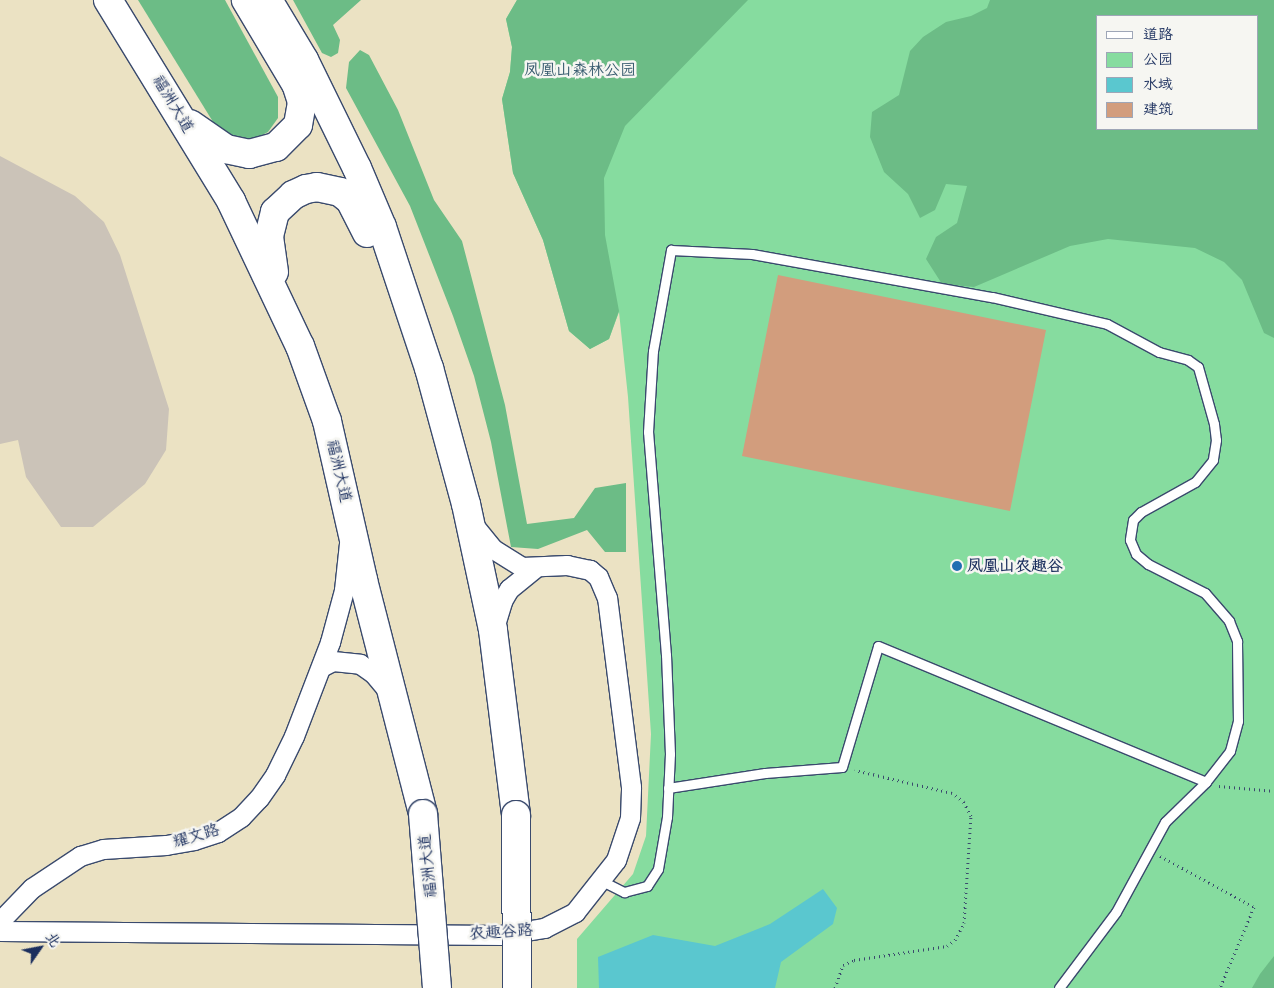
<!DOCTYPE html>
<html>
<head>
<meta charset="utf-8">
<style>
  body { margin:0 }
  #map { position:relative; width:1274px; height:988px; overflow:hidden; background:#ebe2c3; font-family:"Architects Daughter","LXGW WenKai TC",sans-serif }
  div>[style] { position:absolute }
  .industrial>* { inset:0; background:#cbc3b8 }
  .green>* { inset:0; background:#86dc9f }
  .forest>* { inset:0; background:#6cbc86 }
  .water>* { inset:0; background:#5ac7cf }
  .building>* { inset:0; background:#d29d7d }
  .path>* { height:3px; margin-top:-1.5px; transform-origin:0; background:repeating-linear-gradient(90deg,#3a4a6d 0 1px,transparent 0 5px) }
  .roads { filter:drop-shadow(1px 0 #3a4a6d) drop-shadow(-1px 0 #3a4a6d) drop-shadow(0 1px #3a4a6d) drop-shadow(0 -1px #3a4a6d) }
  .service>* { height:9px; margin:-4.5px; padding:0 4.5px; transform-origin:4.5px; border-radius:4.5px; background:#fff }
  .minor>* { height:19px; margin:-9.5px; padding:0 9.5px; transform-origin:9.5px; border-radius:9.5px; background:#fff }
  .primary>* { height:28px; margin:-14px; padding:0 14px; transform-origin:14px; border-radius:14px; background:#fff }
  .bridges { filter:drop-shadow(1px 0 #3a4a6d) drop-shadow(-1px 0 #3a4a6d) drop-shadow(0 1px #3a4a6d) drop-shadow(0 -1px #3a4a6d) }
  .primary-bridge>* { height:28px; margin:-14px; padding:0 14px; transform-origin:14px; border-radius:14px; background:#fff }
  .dots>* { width:14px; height:14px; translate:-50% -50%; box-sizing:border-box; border:2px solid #f6f6f2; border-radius:50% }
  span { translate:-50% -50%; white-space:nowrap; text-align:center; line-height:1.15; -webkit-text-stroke:5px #f6f6f2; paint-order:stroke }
  .park-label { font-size:16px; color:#365a6e }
  .street-label { font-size:16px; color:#1b2f5e }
  .poi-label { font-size:16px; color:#1b2f5e; font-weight:700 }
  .left { translate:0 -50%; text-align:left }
  .legend { position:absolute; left:1096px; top:15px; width:162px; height:115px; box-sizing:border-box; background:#f6f6f2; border:1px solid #9ea6b7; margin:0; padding:6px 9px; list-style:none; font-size:15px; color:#1b2f5e }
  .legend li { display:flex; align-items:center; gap:10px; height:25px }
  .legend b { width:25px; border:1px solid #9ea6b7 }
  .north { position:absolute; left:15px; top:923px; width:50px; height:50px; -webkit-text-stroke:4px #f6f6f2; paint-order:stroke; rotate:57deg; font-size:14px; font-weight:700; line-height:20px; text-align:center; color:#1b2f5e }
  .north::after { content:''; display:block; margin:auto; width:18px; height:22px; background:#1b2f5e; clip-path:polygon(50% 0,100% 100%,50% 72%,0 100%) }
</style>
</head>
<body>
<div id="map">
  <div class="industrial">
    <i style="clip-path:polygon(0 156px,75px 196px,104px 222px,120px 255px,169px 409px,166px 450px,145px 484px,93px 527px,61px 527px,26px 477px,18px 440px,0 444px)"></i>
  </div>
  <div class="green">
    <i style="clip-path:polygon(evenodd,517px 0,1274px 0,1274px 988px,577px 988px,577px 939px,633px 874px,646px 836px,651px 734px,628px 397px,619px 312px,609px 339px,590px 349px,569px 331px,543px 240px,513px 173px,502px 99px,510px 72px,512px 47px,506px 19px,517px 0,1098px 16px,1258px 16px,1258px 129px,1098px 129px,1098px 16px)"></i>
  </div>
  <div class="forest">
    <i style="clip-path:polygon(138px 0,225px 0,278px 97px,278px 118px,268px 132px,251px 141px,232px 141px,218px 130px)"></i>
    <i style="clip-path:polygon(293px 0,361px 0,333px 25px,340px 40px,338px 53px,331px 57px,322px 53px)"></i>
    <i style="clip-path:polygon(517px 0,748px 0,625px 126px,604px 178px,605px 235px,619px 311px,609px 339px,590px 349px,569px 331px,543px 240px,513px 173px,502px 99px,510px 72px,512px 47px,506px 19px)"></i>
    <i style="clip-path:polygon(evenodd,990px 0,1274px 0,1274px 338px,1264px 333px,1242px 280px,1224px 262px,1195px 248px,1108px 239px,1070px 246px,974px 287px,942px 284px,926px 259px,936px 237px,957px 223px,967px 186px,946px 184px,935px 210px,920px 218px,908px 194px,884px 172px,870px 137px,872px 112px,899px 95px,910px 51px,923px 37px,946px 22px,971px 16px,987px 8px,990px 0,1098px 16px,1258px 16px,1258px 129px,1098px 129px,1098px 16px)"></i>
    <i style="clip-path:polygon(360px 50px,369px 55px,398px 110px,434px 200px,462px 241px,505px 405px,527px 524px,574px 518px,595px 488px,626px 483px,626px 552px,605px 552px,587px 530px,538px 549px,511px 547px,491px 442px,474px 376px,453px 316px,410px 206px,346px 88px,349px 62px)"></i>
    <i style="clip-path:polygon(1274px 956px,1274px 988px,1252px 988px,1260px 974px)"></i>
  </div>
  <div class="water">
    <i style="clip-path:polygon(823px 889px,837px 908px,833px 924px,781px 962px,775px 988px,599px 988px,598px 957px,653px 935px,715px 946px,770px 924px)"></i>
  </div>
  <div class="building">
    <i style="clip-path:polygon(778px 275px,1046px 330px,1010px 511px,742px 456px)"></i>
  </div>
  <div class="path">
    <i style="left:1219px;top:786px;width:55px;rotate:5.2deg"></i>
    <i style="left:1160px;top:856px;width:107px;rotate:28.5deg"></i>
    <i style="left:1254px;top:907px;width:88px;rotate:112.8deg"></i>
    <i style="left:835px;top:988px;width:24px;rotate:-71deg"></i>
    <i style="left:843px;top:965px;width:12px;rotate:-24deg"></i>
    <i style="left:854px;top:960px;width:94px;rotate:-8.6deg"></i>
    <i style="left:947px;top:946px;width:10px;rotate:-37deg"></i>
    <i style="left:955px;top:940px;width:19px;rotate:-62deg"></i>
    <i style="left:964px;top:923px;width:107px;rotate:-86.3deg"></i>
    <i style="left:971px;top:816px;width:16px;rotate:-117deg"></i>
    <i style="left:964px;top:802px;width:15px;rotate:-143deg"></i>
    <i style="left:952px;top:793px;width:100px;rotate:-166.7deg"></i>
  </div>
  <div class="roads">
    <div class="service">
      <i style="left:668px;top:788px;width:98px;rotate:-8.8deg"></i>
      <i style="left:765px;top:773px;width:77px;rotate:-4.5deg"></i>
      <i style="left:842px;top:767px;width:126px;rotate:-73.4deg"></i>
      <i style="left:878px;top:646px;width:355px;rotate:22.5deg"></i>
      <i style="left:602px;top:881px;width:25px;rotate:27deg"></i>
      <i style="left:624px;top:892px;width:24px;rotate:-15deg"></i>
      <i style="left:647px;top:886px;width:20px;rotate:-57deg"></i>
      <i style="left:658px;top:869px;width:53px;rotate:-80.2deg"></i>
      <i style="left:667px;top:817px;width:63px;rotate:-87.3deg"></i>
      <i style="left:670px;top:754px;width:99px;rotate:-92.3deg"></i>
      <i style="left:666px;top:655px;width:224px;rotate:-94.6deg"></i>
      <i style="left:648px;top:432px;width:81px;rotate:-86.5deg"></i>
      <i style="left:653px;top:351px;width:103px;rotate:-79.9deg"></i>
      <i style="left:671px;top:250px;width:81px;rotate:2.8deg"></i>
      <i style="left:752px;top:254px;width:244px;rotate:10.2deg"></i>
      <i style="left:992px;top:297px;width:118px;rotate:13.2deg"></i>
      <i style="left:1107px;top:324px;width:59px;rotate:28.3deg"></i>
      <i style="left:1159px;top:352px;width:30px;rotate:15deg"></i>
      <i style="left:1188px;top:360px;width:12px;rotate:35deg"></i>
      <i style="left:1198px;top:367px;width:59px;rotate:74.3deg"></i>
      <i style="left:1214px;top:424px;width:16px;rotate:83deg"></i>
      <i style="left:1216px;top:440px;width:20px;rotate:99deg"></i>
      <i style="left:1213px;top:460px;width:28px;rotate:129deg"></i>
      <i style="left:1195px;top:482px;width:62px;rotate:150.9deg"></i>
      <i style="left:1141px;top:512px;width:11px;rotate:135deg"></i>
      <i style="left:1133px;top:520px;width:20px;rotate:99deg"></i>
      <i style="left:1130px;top:540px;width:15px;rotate:67deg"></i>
      <i style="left:1136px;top:554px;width:16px;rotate:40deg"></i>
      <i style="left:1148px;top:564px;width:64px;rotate:27deg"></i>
      <i style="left:1205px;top:593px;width:37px;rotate:49deg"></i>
      <i style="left:1229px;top:621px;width:22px;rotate:68deg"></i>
      <i style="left:1237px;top:641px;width:80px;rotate:89.3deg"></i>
      <i style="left:1238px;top:721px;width:31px;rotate:105deg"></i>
      <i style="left:1230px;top:751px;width:39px;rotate:128deg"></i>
      <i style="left:1206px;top:782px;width:57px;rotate:135.7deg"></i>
      <i style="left:1165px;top:822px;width:102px;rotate:118.6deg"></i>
      <i style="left:1116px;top:912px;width:95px;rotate:126.9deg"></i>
    </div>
    <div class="minor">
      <i style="left:494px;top:628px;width:28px;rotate:-73deg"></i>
      <i style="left:502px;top:601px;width:14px;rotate:-60deg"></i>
      <i style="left:509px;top:589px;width:32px;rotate:-39deg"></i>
      <i style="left:321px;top:667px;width:13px;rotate:-27deg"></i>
      <i style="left:333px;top:661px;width:27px;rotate:6deg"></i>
      <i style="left:360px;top:664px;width:16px;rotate:35deg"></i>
      <i style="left:373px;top:673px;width:25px;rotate:50deg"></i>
      <i style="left:0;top:921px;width:46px;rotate:-45.9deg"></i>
      <i style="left:32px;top:888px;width:58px;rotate:-33.7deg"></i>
      <i style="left:80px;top:856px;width:24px;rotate:-17deg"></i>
      <i style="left:103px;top:849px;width:63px;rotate:-3.6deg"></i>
      <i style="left:166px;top:845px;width:28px;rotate:-10deg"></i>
      <i style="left:194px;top:840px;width:25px;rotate:-18deg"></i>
      <i style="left:218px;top:832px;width:27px;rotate:-33deg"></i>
      <i style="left:241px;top:817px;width:26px;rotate:-47deg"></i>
      <i style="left:259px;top:798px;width:28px;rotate:-55deg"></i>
      <i style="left:275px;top:775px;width:43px;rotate:-64deg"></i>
      <i style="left:294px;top:736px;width:101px;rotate:-69deg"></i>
      <i style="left:330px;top:642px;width:54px;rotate:-74.9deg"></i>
      <i style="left:344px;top:590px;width:47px;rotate:-83.9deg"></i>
      <i style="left:0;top:931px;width:501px;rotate:0.46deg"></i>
      <i style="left:501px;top:935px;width:44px;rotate:-9.2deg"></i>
      <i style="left:544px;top:928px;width:35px;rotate:-27deg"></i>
      <i style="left:575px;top:912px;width:66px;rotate:-51.7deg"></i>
      <i style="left:616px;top:860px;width:44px;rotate:-71.6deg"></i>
      <i style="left:630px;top:818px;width:31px;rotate:-88deg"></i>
      <i style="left:631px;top:787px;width:191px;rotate:-97.2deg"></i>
      <i style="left:607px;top:598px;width:23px;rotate:-113deg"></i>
      <i style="left:598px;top:577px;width:11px;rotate:-139deg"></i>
      <i style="left:590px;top:570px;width:24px;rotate:-168deg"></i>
      <i style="left:567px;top:565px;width:45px;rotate:177.5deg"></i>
      <i style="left:522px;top:567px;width:34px;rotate:-148deg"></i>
      <i style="left:493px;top:549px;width:32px;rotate:-129deg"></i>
    </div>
    <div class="primary">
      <i style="left:108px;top:0;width:236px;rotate:58.5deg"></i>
      <i style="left:231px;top:201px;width:161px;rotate:64.6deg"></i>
      <i style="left:300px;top:346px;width:80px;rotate:70.2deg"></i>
      <i style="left:327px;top:421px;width:163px;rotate:77.2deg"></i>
      <i style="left:363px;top:580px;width:242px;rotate:75.6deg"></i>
      <i style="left:268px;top:0;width:70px;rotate:59deg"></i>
      <i style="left:304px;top:60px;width:120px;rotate:63.9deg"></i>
      <i style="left:357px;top:168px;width:64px;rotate:67deg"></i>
      <i style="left:382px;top:227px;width:149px;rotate:71.6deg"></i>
      <i style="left:429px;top:368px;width:141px;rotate:74.8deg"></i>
      <i style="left:466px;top:504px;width:129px;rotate:77.9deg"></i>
      <i style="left:493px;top:630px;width:186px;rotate:82.9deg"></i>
      <i style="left:190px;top:124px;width:44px;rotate:34.8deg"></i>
      <i style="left:226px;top:149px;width:24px;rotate:12deg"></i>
      <i style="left:249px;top:154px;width:28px;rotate:-15deg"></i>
      <i style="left:276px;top:147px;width:31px;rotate:-45deg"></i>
      <i style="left:298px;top:125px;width:23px;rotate:-80deg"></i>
      <i style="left:302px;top:102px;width:19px;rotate:-108deg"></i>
      <i style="left:296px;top:84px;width:98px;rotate:-120.8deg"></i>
      <i style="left:274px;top:272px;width:36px;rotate:-98deg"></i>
      <i style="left:269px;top:236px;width:25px;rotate:-76deg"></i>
      <i style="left:275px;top:212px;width:25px;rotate:-43deg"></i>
      <i style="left:293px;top:195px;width:14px;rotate:-25deg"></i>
      <i style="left:306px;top:189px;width:11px;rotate:-10deg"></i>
      <i style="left:317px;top:187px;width:24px;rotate:12deg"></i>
      <i style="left:340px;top:192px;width:13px;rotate:39deg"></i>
      <i style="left:350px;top:200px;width:37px;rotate:63deg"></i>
    </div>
  </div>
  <div class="bridges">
    <div class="primary-bridge">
      <i style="left:423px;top:814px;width:175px;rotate:85.4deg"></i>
      <i style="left:516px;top:815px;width:173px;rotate:89.7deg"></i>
    </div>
  </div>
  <div class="dots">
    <i style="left:957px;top:566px;background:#1f6fb2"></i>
  </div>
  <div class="park-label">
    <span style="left:580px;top:70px">凤凰山森林公园</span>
  </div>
  <div class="street-label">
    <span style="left:173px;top:104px;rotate:59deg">福洲大道</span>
    <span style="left:339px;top:471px;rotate:77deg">福洲大道</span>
    <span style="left:196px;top:836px;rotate:-17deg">耀文路</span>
    <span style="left:428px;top:866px;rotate:-96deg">福洲大道</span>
    <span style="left:501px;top:932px;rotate:-4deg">农趣谷路</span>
  </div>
  <div class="poi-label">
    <span class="left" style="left:967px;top:566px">凤凰山农趣谷</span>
  </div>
  <ul class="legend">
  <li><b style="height:6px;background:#fff"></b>道路</li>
  <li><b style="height:14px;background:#86dc9f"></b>公园</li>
  <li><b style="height:14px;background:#5ac7cf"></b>水域</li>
  <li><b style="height:14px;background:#d29d7d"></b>建筑</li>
  </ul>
  <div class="north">北</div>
</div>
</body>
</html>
